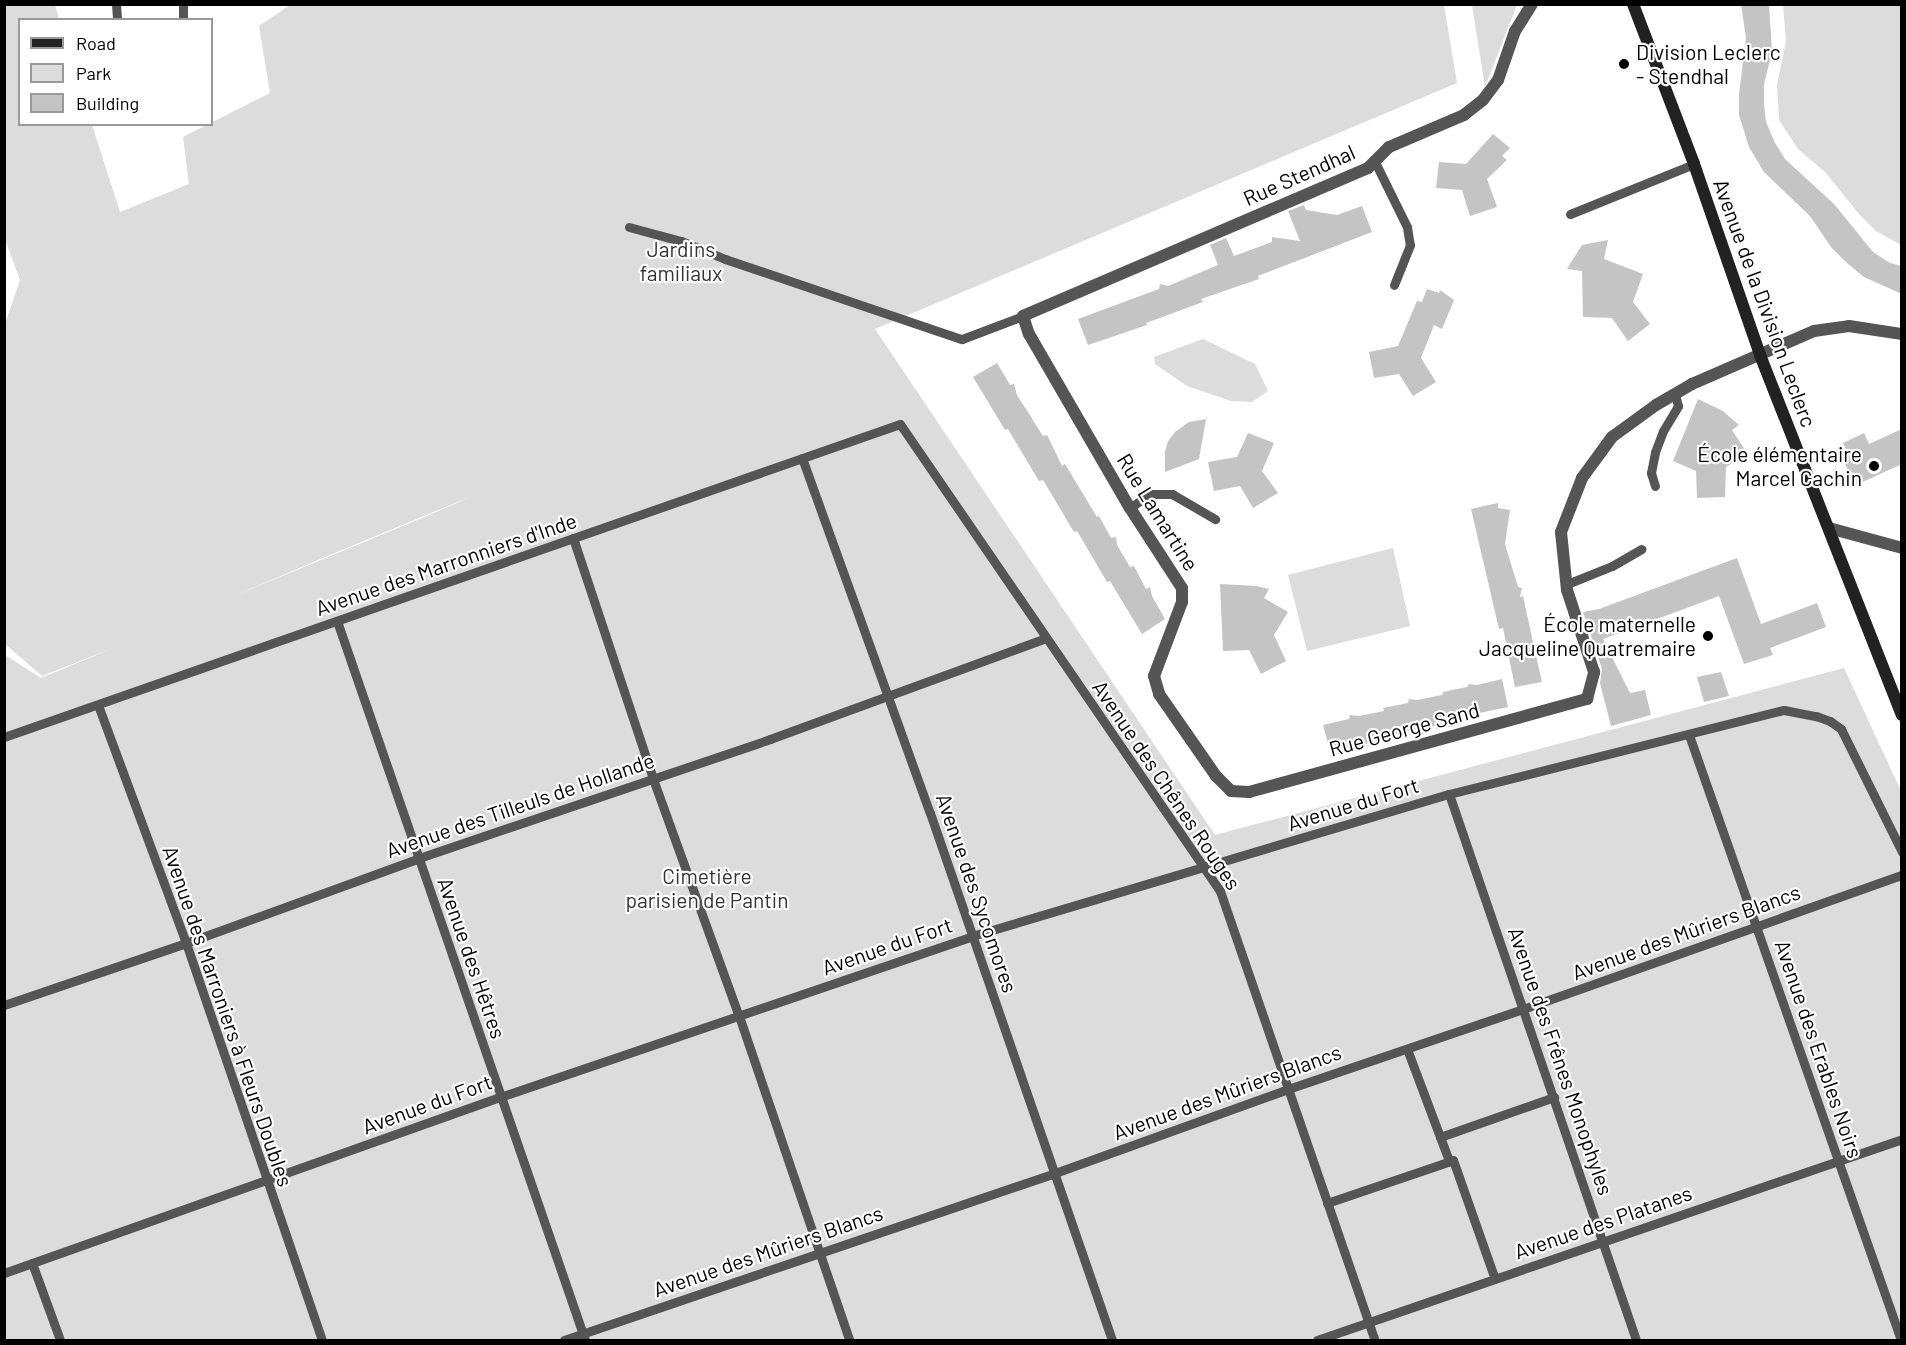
<!DOCTYPE html>
<html>
<head>
<meta charset="utf-8">
<style>
  body { margin:0 }
  #map { position:relative; width:1906px; height:1345px; overflow:hidden; background:#fff; font-family:Barlow,sans-serif }
  div>[style] { position:absolute }
  .green>* { inset:0; background:#dcdcdc }
  .building>* { inset:0; background:#c4c4c4 }
  .service>* { height:9px; margin:-4.5px; padding:0 4.5px; transform-origin:4.5px; border-radius:4.5px; background:#555 }
  .minor>* { height:12px; margin:-6px; padding:0 6px; transform-origin:6px; border-radius:6px; background:#555 }
  .tertiary>* { height:12px; margin:-6px; padding:0 6px; transform-origin:6px; border-radius:6px; background:#555 }
  .secondary>* { height:12px; margin:-6px; padding:0 6px; transform-origin:6px; border-radius:6px; background:#222 }
  .dots>* { width:16px; height:16px; translate:-50% -50%; box-sizing:border-box; border:3px solid #fff; border-radius:50% }
  span { translate:-50% -50%; white-space:nowrap; text-align:center; line-height:1.15; -webkit-text-stroke:4.5px #fff; paint-order:stroke }
  .poi-label { font-size:21px; color:#000 }
  .left { translate:0 -50%; text-align:left }
  .right { translate:-100% -50%; text-align:right }
  .street-label { font-size:21px; color:#000 }
  .park-label { font-size:21px; color:#333 }
  .frame { position:absolute; inset:0; border:6px solid #000; pointer-events:none }
  .legend { position:absolute; left:18px; top:18px; width:195px; height:108px; box-sizing:border-box; background:#fff; border:2px solid #999; margin:0; padding:8px 10px; list-style:none; font-size:18px; color:#000 }
  .legend li { display:flex; align-items:center; gap:12px; height:30px }
  .legend b { width:30px; border:2px solid #999 }
</style>
</head>
<body>
<div id="map">
  <div class="green">
    <i style="clip-path:polygon(evenodd,5px 5px,55px 5px,59px 19px,20px 20px,20px 124px,92px 125px,120px 212px,189px 184px,183px 137px,270px 93px,259px 26px,290px 5px,1444px 5px,1457px 83px,875px 329px,1215px 835px,1844px 668px,1901px 791px,1901px 1340px,5px 1340px,5px 655px,41px 678px,118px 646px,42px 676px,5px 644px,4px 327px,20px 280px,5px 239px,5px 5px,477px 494px,427px 516px,234px 596px,325px 557px,477px 494px)"></i>
    <i style="clip-path:polygon(1472px 5px,1517px 5px,1485px 87px)"></i>
    <i style="clip-path:polygon(1783px 5px,1901px 5px,1901px 245px,1876px 231px,1859px 214px,1826px 173px,1798px 149px,1779px 120px,1777px 85px,1786px 41px)"></i>
    <i style="clip-path:polygon(1203px 339px,1255px 364px,1268px 391px,1252px 402px,1231px 401px,1187px 386px,1155px 364px,1154px 357px)"></i>
    <i style="clip-path:polygon(1393px 548px,1410px 626px,1307px 651px,1288px 575px)"></i>
  </div>
  <div class="building">
    <i style="clip-path:polygon(1741px 4px,1769px 4px,1772px 52px,1764px 84px,1764px 104px,1766px 122px,1775px 143px,1785px 159px,1834px 204px,1873px 252px,1890px 263px,1902px 266px,1902px 294px,1864px 277px,1847px 263px,1831px 247px,1810px 216px,1764px 172px,1749px 147px,1739px 115px,1739px 94px,1746px 38px)"></i>
    <i style="clip-path:polygon(1493px 134px,1510px 148px,1502px 156px,1507px 160px,1487px 179px,1497px 207px,1470px 216px,1462px 190px,1436px 188px,1439px 162px,1466px 164px)"></i>
    <i style="clip-path:polygon(1304px 205px,1306px 210px,1337px 215px,1362px 206px,1372px 232px,1258px 276px,1259px 279px,1201px 299px,1203px 302px,1146px 323px,1147px 325px,1088px 345px,1078px 319px,1159px 289px,1160px 284px,1168px 286px,1218px 265px,1210px 245px,1226px 238px,1234px 256px,1272px 242px,1272px 237px,1300px 241px,1288px 211px)"></i>
    <i style="clip-path:polygon(1608px 240px,1604px 259px,1643px 274px,1633px 302px,1650px 324px,1628px 341px,1612px 318px,1583px 317px,1582px 271px,1567px 269px,1582px 245px)"></i>
    <i style="clip-path:polygon(1427px 289px,1439px 293px,1440px 290px,1454px 300px,1442px 329px,1434px 325px,1421px 358px,1436px 382px,1413px 396px,1399px 374px,1374px 378px,1369px 352px,1398px 346px,1417px 301px,1422px 302px)"></i>
    <i style="clip-path:polygon(997px 363px,1010px 385px,1014px 384px,1017px 395px,1043px 436px,1047px 435px,1062px 466px,1065px 464px,1097px 517px,1099px 516px,1111px 538px,1116px 537px,1117px 545px,1130px 567px,1134px 566px,1146px 589px,1150px 587px,1152px 596px,1165px 619px,1142px 634px,1110px 581px,1107px 582px,1077px 531px,1074px 532px,1043px 480px,1039px 481px,1008px 429px,1005px 430px,973px 377px)"></i>
    <i style="clip-path:polygon(1698px 399px,1723px 411px,1739px 425px,1732px 430px,1747px 453px,1726px 467px,1725px 497px,1697px 498px,1696px 471px,1673px 461px)"></i>
    <i style="clip-path:polygon(1206px 419px,1199px 459px,1165px 472px,1165px 452px,1168px 441px,1175px 432px,1189px 422px)"></i>
    <i style="clip-path:polygon(1902px 429px,1902px 464px,1856px 485px,1842px 458px,1848px 455px,1843px 443px,1864px 433px,1869px 444px)"></i>
    <i style="clip-path:polygon(1248px 433px,1274px 443px,1262px 471px,1278px 493px,1253px 508px,1240px 486px,1214px 491px,1208px 462px,1237px 457px)"></i>
    <i style="clip-path:polygon(1498px 503px,1498px 508px,1510px 510px,1505px 544px,1518px 587px,1522px 588px,1520px 597px,1523px 596px,1534px 647px,1538px 647px,1536px 656px,1542px 682px,1515px 687px,1503px 628px,1499px 629px,1471px 509px)"></i>
    <i style="clip-path:polygon(1737px 558px,1761px 624px,1817px 603px,1826px 627px,1770px 648px,1773px 655px,1744px 664px,1719px 596px,1603px 639px,1630px 693px,1645px 690px,1651px 715px,1611px 726px,1600px 683px,1602px 669px,1583px 612px,1599px 609px)"></i>
    <i style="clip-path:polygon(1220px 584px,1256px 586px,1269px 589px,1264px 598px,1288px 612px,1274px 635px,1286px 661px,1261px 674px,1249px 650px,1223px 651px)"></i>
    <i style="clip-path:polygon(1721px 672px,1729px 696px,1704px 702px,1697px 677px)"></i>
    <i style="clip-path:polygon(1502px 679px,1508px 707px,1451px 719px,1454px 726px,1436px 729px,1435px 726px,1389px 735px,1390px 739px,1330px 751px,1323px 725px,1349px 719px,1350px 715px,1359px 716px,1384px 711px,1383px 708px,1408px 703px,1409px 699px,1417px 700px,1442px 695px,1443px 692px,1467px 687px,1469px 684px,1477px 685px)"></i>
  </div>
  <div class="service">
    <i style="left:116px;top:4px;width:16px;rotate:86deg"></i>
    <i style="left:183px;top:4px;width:16px;rotate:90deg"></i>
    <i style="left:1375px;top:162px;width:72px;rotate:63.8deg"></i>
    <i style="left:1407px;top:227px;width:18px;rotate:81deg"></i>
    <i style="left:1410px;top:245px;width:43px;rotate:111.8deg"></i>
    <i style="left:1570px;top:214px;width:134px;rotate:-22deg"></i>
    <i style="left:629px;top:227px;width:54px;rotate:15.1deg"></i>
    <i style="left:681px;top:241px;width:48px;rotate:22.2deg"></i>
    <i style="left:725px;top:259px;width:250px;rotate:18.7deg"></i>
    <i style="left:962px;top:339px;width:65px;rotate:-20.7deg"></i>
    <i style="left:802px;top:458px;width:377px;rotate:70.2deg"></i>
    <i style="left:930px;top:813px;width:558px;rotate:70.95deg"></i>
    <i style="left:1655px;top:486px;width:14px;rotate:-107deg"></i>
    <i style="left:1651px;top:473px;width:21px;rotate:-79deg"></i>
    <i style="left:1655px;top:452px;width:22px;rotate:-69deg"></i>
    <i style="left:1663px;top:431px;width:29px;rotate:-59deg"></i>
    <i style="left:1678px;top:406px;width:12px;rotate:-104deg"></i>
    <i style="left:1130px;top:508px;width:24px;rotate:-36deg"></i>
    <i style="left:1149px;top:494px;width:23px"></i>
    <i style="left:1172px;top:494px;width:50px;rotate:30.2deg"></i>
    <i style="left:573px;top:538px;width:254px;rotate:71.6deg"></i>
    <i style="left:653px;top:779px;width:252px;rotate:70.1deg"></i>
    <i style="left:739px;top:1016px;width:342px;rotate:71.2deg"></i>
    <i style="left:1567px;top:584px;width:48px;rotate:-21.8deg"></i>
    <i style="left:1612px;top:566px;width:34px;rotate:-30deg"></i>
    <i style="left:337px;top:621px;width:761px;rotate:70.97deg"></i>
    <i style="left:98px;top:705px;width:254px;rotate:69.7deg"></i>
    <i style="left:186px;top:943px;width:420px;rotate:71.1deg"></i>
    <i style="left:1689px;top:735px;width:641px;rotate:70.69deg"></i>
    <i style="left:4px;top:737px;width:949px;rotate:-19.26deg"></i>
    <i style="left:900px;top:424px;width:566px;rotate:55.58deg"></i>
    <i style="left:1220px;top:891px;width:475px;rotate:71deg"></i>
    <i style="left:1449px;top:794px;width:577px;rotate:71.09deg"></i>
    <i style="left:4px;top:1005px;width:192px;rotate:-18.8deg"></i>
    <i style="left:186px;top:943px;width:248px;rotate:-20deg"></i>
    <i style="left:419px;top:858px;width:371px;rotate:-18.7deg"></i>
    <i style="left:770px;top:739px;width:294px;rotate:-20.1deg"></i>
    <i style="left:1407px;top:1049px;width:120px;rotate:69.4deg"></i>
    <i style="left:1440px;top:1137px;width:121px;rotate:-19.3deg"></i>
    <i style="left:1327px;top:1203px;width:133px;rotate:-18.8deg"></i>
    <i style="left:1453px;top:1160px;width:126px;rotate:70.6deg"></i>
    <i style="left:32px;top:1263px;width:82px;rotate:70deg"></i>
    <i style="left:4px;top:1273px;width:526px;rotate:-19.54deg"></i>
    <i style="left:500px;top:1097px;width:499px;rotate:-18.8deg"></i>
    <i style="left:972px;top:936px;width:498px;rotate:-16.6deg"></i>
    <i style="left:1449px;top:794px;width:345px;rotate:-14.1deg"></i>
    <i style="left:1784px;top:710px;width:33px;rotate:11deg"></i>
    <i style="left:1816px;top:716px;width:15px;rotate:20deg"></i>
    <i style="left:1830px;top:721px;width:14px;rotate:36deg"></i>
    <i style="left:1841px;top:729px;width:137px;rotate:63.6deg"></i>
    <i style="left:564px;top:1340px;width:519px;rotate:-18.78deg"></i>
    <i style="left:1055px;top:1173px;width:248px;rotate:-19.8deg"></i>
    <i style="left:1288px;top:1089px;width:248px;rotate:-18.8deg"></i>
    <i style="left:1523px;top:1009px;width:402px;rotate:-19.5deg"></i>
    <i style="left:1317px;top:1340px;width:619px;rotate:-18.96deg"></i>
  </div>
  <div class="minor">
    <i style="left:1532px;top:4px;width:32px;rotate:122deg"></i>
    <i style="left:1515px;top:31px;width:52px;rotate:109.1deg"></i>
    <i style="left:1498px;top:80px;width:25px;rotate:127deg"></i>
    <i style="left:1483px;top:100px;width:24px;rotate:142deg"></i>
    <i style="left:1464px;top:115px;width:82px;rotate:156.9deg"></i>
    <i style="left:1389px;top:147px;width:30px;rotate:135deg"></i>
    <i style="left:1368px;top:168px;width:375px;rotate:156.8deg"></i>
    <i style="left:1023px;top:316px;width:19px;rotate:72deg"></i>
    <i style="left:1029px;top:334px;width:201px;rotate:59.9deg"></i>
    <i style="left:1130px;top:508px;width:95px;rotate:57deg"></i>
    <i style="left:1182px;top:588px;width:14px;rotate:90deg"></i>
    <i style="left:1182px;top:602px;width:79px;rotate:110.7deg"></i>
    <i style="left:1154px;top:676px;width:19px;rotate:74deg"></i>
    <i style="left:1159px;top:694px;width:100px;rotate:55.2deg"></i>
    <i style="left:1216px;top:776px;width:21px;rotate:45deg"></i>
    <i style="left:1231px;top:791px;width:18px;rotate:3deg"></i>
    <i style="left:1249px;top:792px;width:351px;rotate:-15.4deg"></i>
    <i style="left:1587px;top:699px;width:28px;rotate:-75deg"></i>
    <i style="left:1594px;top:672px;width:86px;rotate:-108.2deg"></i>
    <i style="left:1567px;top:590px;width:58px;rotate:-95.9deg"></i>
    <i style="left:1561px;top:532px;width:58px;rotate:-68.7deg"></i>
    <i style="left:1582px;top:478px;width:51px;rotate:-53.8deg"></i>
    <i style="left:1612px;top:437px;width:54px;rotate:-36deg"></i>
    <i style="left:1656px;top:405px;width:42px;rotate:-30.3deg"></i>
    <i style="left:1692px;top:384px;width:133px;rotate:-23.5deg"></i>
    <i style="left:1814px;top:331px;width:35px;rotate:-8deg"></i>
    <i style="left:1849px;top:326px;width:54px;rotate:8.6deg"></i>
  </div>
  <div class="tertiary">
    <i style="left:1829px;top:528px;width:76px;rotate:15.3deg"></i>
  </div>
  <div class="secondary">
    <i style="left:1633px;top:4px;width:171px;rotate:69.1deg"></i>
    <i style="left:1694px;top:164px;width:202px;rotate:70.9deg"></i>
    <i style="left:1760px;top:355px;width:387px;rotate:68.5deg"></i>
  </div>
  <div class="dots">
    <i style="left:1624px;top:64px;background:#000"></i>
    <i style="left:1874px;top:466px;background:#000"></i>
    <i style="left:1708px;top:636px;background:#000"></i>
  </div>
  <div class="poi-label">
    <span class="left" style="left:1636px;top:64px">Division Leclerc<br>- Stendhal</span>
    <span class="right" style="left:1862px;top:466px">École élémentaire<br>Marcel Cachin</span>
    <span class="right" style="left:1696px;top:636px">École maternelle<br>Jacqueline Quatremaire</span>
  </div>
  <div class="street-label">
    <span style="left:1299px;top:175px;rotate:-24deg">Rue Stendhal</span>
    <span style="left:1765px;top:303px;rotate:70deg">Avenue de la Division Leclerc</span>
    <span style="left:1158px;top:512px;rotate:58deg">Rue Lamartine</span>
    <span style="left:446px;top:564px;rotate:-19deg">Avenue des Marronniers d'Inde</span>
    <span style="left:1404px;top:729px;rotate:-15deg">Rue George Sand</span>
    <span style="left:1167px;top:785px;rotate:56deg">Avenue des Chênes Rouges</span>
    <span style="left:1353px;top:804px;rotate:-17deg">Avenue du Fort</span>
    <span style="left:520px;top:805px;rotate:-19deg">Avenue des Tilleuls de Hollande</span>
    <span style="left:977px;top:893px;rotate:71deg">Avenue des Sycomores</span>
    <span style="left:1686px;top:932px;rotate:-20deg">Avenue des Mûriers Blancs</span>
    <span style="left:887px;top:946px;rotate:-19deg">Avenue du Fort</span>
    <span style="left:472px;top:958px;rotate:71deg">Avenue des Hêtres</span>
    <span style="left:228px;top:1016px;rotate:71deg">Avenue des Marroniers à Fleurs Doubles</span>
    <span style="left:1819px;top:1049px;rotate:71deg">Avenue des Erables Noirs</span>
    <span style="left:1561px;top:1061px;rotate:71deg">Avenue des Frênes Monophyles</span>
    <span style="left:1227px;top:1092px;rotate:-20deg">Avenue des Mûriers Blancs</span>
    <span style="left:427px;top:1104px;rotate:-20deg">Avenue du Fort</span>
    <span style="left:1603px;top:1222px;rotate:-19deg">Avenue des Platanes</span>
    <span style="left:768px;top:1251px;rotate:-19deg">Avenue des Mûriers Blancs</span>
  </div>
  <div class="park-label">
    <span style="left:681px;top:261px">Jardins<br>familiaux</span>
    <span style="left:707px;top:888px">Cimetière<br>parisien de Pantin</span>
  </div>
  <div class="frame"></div>
  <ul class="legend">
  <li><b style="height:8px;background:#222"></b>Road</li>
  <li><b style="height:16px;background:#dcdcdc"></b>Park</li>
  <li><b style="height:16px;background:#c4c4c4"></b>Building</li>
  </ul>
</div>
</body>
</html>
